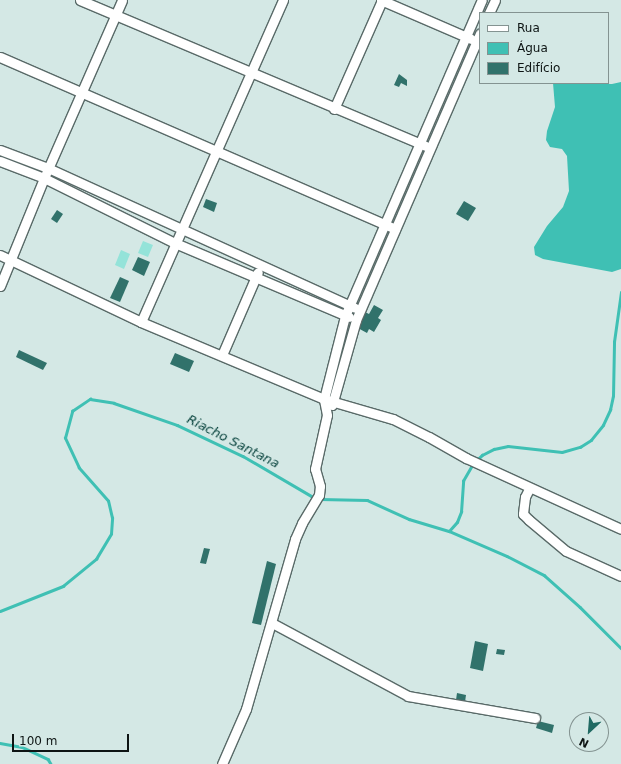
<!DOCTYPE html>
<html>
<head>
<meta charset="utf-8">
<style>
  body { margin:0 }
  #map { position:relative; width:621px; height:764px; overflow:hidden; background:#d4e8e5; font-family:"DejaVu Sans",sans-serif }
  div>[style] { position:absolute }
  .green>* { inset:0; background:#94e3d9 }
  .water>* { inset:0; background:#3fc0b4 }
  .stream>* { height:2.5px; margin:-1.25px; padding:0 1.25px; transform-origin:1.25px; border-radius:1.25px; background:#3fc0b4 }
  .building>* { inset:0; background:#31726b }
  .roads { filter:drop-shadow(1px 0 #596a68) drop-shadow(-1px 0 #596a68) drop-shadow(0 1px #596a68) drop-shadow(0 -1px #596a68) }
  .minor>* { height:9px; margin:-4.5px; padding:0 4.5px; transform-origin:4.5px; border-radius:4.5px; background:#fff }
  span { translate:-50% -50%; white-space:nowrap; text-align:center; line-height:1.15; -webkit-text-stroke:3.5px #d4e8e5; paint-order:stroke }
  .water-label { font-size:13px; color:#09443e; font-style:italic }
  .legend { position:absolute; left:479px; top:12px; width:130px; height:72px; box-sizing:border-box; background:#d4e8e5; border:1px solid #849391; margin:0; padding:5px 7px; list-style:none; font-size:12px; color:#0d1413 }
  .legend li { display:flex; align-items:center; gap:8px; height:20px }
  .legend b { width:20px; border:1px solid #849391 }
  .north { position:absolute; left:569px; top:712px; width:40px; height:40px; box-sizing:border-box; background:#d4e8e5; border:1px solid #849391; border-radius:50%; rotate:206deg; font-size:11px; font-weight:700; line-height:16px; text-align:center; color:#0d1413 }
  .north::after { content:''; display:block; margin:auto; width:14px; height:18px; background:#206a63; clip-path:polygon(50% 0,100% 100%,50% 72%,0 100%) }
  .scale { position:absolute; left:12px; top:734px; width:117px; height:18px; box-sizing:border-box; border:2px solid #0d1413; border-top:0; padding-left:5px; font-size:12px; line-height:14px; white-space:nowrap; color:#0d1413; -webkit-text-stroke:3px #d4e8e5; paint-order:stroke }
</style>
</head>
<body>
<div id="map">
  <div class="green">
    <i style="clip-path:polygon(143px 241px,153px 245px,148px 257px,138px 253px)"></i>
    <i style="clip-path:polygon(121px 250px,130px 254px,124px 269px,115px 265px)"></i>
  </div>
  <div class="water">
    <i style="clip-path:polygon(621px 82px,621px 269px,612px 272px,543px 259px,535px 255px,534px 247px,547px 226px,563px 207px,569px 191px,567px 156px,562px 149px,550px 147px,546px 140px,547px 131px,555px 107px,553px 83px,612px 84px)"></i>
  </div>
  <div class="stream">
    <i style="left:477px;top:460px;width:7px;rotate:-45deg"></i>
    <i style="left:482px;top:455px;width:13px;rotate:-27deg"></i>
    <i style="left:494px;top:449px;width:14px;rotate:-12deg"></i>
    <i style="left:508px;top:446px;width:54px;rotate:6.3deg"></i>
    <i style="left:562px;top:452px;width:19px;rotate:-16deg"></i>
    <i style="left:580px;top:447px;width:13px;rotate:-32deg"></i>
    <i style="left:591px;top:440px;width:19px;rotate:-51deg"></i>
    <i style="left:603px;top:425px;width:17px;rotate:-65deg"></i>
    <i style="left:610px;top:410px;width:14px;rotate:-78deg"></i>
    <i style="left:613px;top:396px;width:54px;rotate:-88.9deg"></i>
    <i style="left:614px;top:342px;width:50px;rotate:-82deg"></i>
    <i style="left:320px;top:499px;width:47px;rotate:1.2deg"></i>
    <i style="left:367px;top:500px;width:46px;rotate:24.3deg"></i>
    <i style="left:409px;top:519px;width:42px;rotate:16.7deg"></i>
    <i style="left:449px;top:531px;width:63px;rotate:23.3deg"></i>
    <i style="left:507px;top:556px;width:42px;rotate:27.2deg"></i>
    <i style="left:544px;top:575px;width:48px;rotate:41.6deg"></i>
    <i style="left:580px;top:607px;width:58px;rotate:45deg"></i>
    <i style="left:449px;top:531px;width:12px;rotate:-48deg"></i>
    <i style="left:457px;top:522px;width:11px;rotate:-68deg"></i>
    <i style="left:461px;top:512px;width:31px;rotate:-86deg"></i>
    <i style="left:463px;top:481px;width:20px;rotate:-60deg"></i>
    <i style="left:0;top:611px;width:68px;rotate:-21.6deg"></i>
    <i style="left:63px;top:586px;width:43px;rotate:-39.3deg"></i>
    <i style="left:96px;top:559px;width:29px;rotate:-59deg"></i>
    <i style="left:111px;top:534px;width:16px;rotate:-86deg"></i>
    <i style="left:112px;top:518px;width:17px;rotate:-103deg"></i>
    <i style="left:108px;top:501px;width:44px;rotate:-131.3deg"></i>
    <i style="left:79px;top:468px;width:33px;rotate:-115deg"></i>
    <i style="left:65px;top:438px;width:28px;rotate:-75deg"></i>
    <i style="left:72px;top:411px;width:22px;rotate:-34deg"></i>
    <i style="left:90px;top:399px;width:24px;rotate:9deg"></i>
    <i style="left:114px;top:403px;width:67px;rotate:19.2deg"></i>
    <i style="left:177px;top:425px;width:73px;rotate:25.2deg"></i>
    <i style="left:243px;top:456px;width:83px;rotate:30.3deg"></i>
    <i style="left:0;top:743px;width:22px;rotate:10deg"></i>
    <i style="left:22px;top:747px;width:29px;rotate:25deg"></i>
    <i style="left:48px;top:759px;width:6px;rotate:59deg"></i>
  </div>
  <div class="building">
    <i style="clip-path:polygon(399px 74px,407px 80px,407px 86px,401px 83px,399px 87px,394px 85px)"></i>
    <i style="clip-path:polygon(206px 199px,217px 203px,214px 212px,203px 207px)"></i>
    <i style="clip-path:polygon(464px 201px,476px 208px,468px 221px,456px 214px)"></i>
    <i style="clip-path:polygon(57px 210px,63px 214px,57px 223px,51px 219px)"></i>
    <i style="clip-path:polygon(138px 257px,150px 262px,144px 276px,132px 270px)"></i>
    <i style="clip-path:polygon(120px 277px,129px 281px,120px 302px,110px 298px)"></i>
    <i style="clip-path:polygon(374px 305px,383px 310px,378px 318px,381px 320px,374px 332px,369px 329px,367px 333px,356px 327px,365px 312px,369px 314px)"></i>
    <i style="clip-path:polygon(19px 350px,47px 363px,43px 370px,16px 357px)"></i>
    <i style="clip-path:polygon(175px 353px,194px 361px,189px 372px,170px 364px)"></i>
    <i style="clip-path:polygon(204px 548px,210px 549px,206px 564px,200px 563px)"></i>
    <i style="clip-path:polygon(267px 561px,276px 564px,261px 625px,252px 623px)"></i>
    <i style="clip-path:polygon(475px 641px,488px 644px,483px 671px,470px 668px)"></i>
    <i style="clip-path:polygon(497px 649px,505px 650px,504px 655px,496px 654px)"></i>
    <i style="clip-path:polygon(457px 693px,466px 695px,465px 702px,456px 700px)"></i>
    <i style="clip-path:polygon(538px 721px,554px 725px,552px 733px,536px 728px)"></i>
  </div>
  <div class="roads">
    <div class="minor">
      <i style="left:80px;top:0;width:375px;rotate:22.9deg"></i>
      <i style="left:381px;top:0;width:98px;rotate:23.4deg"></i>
      <i style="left:489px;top:13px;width:14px;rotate:-65deg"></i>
      <i style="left:0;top:57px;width:431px;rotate:23.5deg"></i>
      <i style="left:334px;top:109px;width:119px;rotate:-66.2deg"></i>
      <i style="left:0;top:150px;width:51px;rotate:20.6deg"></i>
      <i style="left:48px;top:168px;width:337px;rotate:24.5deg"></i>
      <i style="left:0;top:161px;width:47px;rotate:21.1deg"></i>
      <i style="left:44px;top:178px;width:146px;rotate:26.4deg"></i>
      <i style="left:175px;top:243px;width:189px;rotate:23deg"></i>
      <i style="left:0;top:255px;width:156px;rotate:25.4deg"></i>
      <i style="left:141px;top:322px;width:199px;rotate:22.8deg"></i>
      <i style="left:324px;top:399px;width:72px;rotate:16.2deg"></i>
      <i style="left:393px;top:419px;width:40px;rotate:26.6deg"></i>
      <i style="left:429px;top:437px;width:43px;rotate:29.6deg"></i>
      <i style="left:466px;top:458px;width:170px;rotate:24.6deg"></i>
      <i style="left:0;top:286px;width:117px;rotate:-67.8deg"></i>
      <i style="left:44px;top:178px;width:194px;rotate:-66.3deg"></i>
      <i style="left:141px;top:322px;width:352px;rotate:-66.2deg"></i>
      <i style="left:222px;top:355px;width:90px;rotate:-66.6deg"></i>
      <i style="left:332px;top:405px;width:88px;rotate:-74.2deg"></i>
      <i style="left:356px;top:320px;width:312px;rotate:-66.6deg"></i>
      <i style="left:529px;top:489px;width:9px;rotate:117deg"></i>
      <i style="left:525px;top:497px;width:17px;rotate:97deg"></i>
      <i style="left:523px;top:514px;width:8px;rotate:45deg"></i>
      <i style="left:529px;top:520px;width:48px;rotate:40deg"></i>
      <i style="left:566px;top:551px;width:60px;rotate:24.4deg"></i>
      <i style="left:272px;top:623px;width:154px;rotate:28.2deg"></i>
      <i style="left:408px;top:696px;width:129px;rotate:9.8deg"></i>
      <i style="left:222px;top:764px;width:60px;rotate:-66.4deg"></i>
      <i style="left:246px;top:709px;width:177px;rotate:-73.9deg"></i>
      <i style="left:295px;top:539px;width:17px;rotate:-66deg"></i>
      <i style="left:302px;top:523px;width:33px;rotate:-59deg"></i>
      <i style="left:319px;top:495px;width:9px;rotate:-84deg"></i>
      <i style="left:320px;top:486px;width:18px;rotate:-106deg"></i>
      <i style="left:315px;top:469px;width:55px;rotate:-77.5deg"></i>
      <i style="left:327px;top:415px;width:16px;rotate:-101deg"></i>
      <i style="left:324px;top:399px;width:86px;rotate:-75.8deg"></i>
      <i style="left:345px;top:316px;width:344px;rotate:-66.6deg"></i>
    </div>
  </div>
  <div class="water-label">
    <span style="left:233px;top:442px;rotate:27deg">Riacho Santana</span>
  </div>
  <ul class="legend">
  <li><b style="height:5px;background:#fff"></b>Rua</li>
  <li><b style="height:11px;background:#3fc0b4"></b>Água</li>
  <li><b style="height:11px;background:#31726b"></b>Edifício</li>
  </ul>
  <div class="north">N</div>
  <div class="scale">100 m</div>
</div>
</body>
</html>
